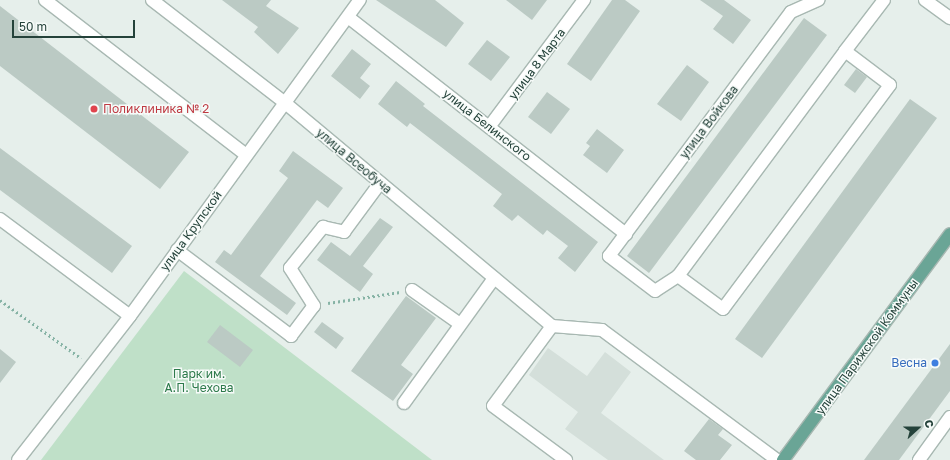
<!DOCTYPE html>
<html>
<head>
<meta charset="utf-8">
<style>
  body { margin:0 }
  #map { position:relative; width:950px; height:460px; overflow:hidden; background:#e6efeb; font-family:"Golos Text",sans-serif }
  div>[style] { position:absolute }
  .built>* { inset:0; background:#d4dfda }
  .green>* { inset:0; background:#bfe0c8 }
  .building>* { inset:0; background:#bbcac4 }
  .path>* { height:2.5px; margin-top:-1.25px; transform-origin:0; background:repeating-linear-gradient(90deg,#86b3a5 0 2px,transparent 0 5px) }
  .roads { filter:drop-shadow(1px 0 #a8b8b2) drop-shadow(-1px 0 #a8b8b2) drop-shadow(0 1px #a8b8b2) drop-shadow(0 -1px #a8b8b2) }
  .minor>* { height:12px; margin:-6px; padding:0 6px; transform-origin:6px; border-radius:6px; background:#fff }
  .major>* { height:12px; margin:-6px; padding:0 6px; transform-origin:6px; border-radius:6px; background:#6aa596 }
  .dots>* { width:11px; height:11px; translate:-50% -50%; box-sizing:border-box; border:2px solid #f7fbf9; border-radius:50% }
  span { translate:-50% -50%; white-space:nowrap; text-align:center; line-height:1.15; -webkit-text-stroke:3px #f7fbf9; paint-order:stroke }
  .street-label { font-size:12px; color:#24423a }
  .health-label { font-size:12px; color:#be3a42 }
  .left { translate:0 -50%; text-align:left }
  .shop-label { font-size:12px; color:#366cbe }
  .right { translate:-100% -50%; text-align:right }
  .park-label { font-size:12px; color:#2d7a4b }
  .north { position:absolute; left:898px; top:408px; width:40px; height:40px; -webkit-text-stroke:3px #f7fbf9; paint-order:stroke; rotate:69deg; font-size:11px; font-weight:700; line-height:16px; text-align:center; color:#24423a }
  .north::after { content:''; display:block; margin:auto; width:14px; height:18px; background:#24423a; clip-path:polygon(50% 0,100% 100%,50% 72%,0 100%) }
  .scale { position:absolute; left:12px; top:20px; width:123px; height:18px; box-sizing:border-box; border:2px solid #24423a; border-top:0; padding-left:5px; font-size:12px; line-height:14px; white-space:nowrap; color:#24423a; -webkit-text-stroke:3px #f7fbf9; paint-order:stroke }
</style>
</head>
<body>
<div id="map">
  <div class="built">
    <i style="clip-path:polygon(548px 348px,587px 376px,605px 352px,631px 372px,601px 413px,664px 460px,608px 460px,565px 429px,578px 412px,529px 375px)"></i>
  </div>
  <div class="green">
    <i style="clip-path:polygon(184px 271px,432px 460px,41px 460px)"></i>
  </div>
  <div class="building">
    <i style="clip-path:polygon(222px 0,271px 0,266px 6px,299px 28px,278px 54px,254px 32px,258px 27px)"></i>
    <i style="clip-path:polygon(376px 0,435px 0,464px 23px,446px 47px)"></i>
    <i style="clip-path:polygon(506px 0,547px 0,532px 20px)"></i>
    <i style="clip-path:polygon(612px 0,625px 0,640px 11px,591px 81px,567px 64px)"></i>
    <i style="clip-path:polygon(700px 0,724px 0,751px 20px,733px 44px,713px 29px,723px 16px)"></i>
    <i style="clip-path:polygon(0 6px,189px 152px,160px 189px,0 66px)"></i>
    <i style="clip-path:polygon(804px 18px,827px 35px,649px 273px,627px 256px)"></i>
    <i style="clip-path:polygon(487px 40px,510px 57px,491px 81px,468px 64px)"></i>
    <i style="clip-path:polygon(352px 49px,371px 64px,360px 78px,370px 86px,360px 99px,331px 76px)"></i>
    <i style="clip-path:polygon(687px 65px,709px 82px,681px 121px,657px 104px)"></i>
    <i style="clip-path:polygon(856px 69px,867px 77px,855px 93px,844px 85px)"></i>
    <i style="clip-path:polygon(396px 81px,425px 104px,423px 106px,598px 242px,575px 272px,558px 258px,568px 246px,547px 230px,543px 235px,518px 215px,512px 221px,493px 206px,502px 194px,410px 123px,407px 127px,378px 104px)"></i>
    <i style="clip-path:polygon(547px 92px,570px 109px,551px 134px,528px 117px)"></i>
    <i style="clip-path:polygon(910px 99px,937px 118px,762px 358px,735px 339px)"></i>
    <i style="clip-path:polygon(597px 129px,624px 150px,607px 173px,583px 155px,590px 146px,586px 143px)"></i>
    <i style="clip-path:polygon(0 148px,132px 246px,112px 273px,0 190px)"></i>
    <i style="clip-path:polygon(293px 151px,343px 188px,328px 208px,317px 200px,260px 276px,296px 303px,287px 315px,215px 262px,224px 250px,231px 255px,288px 178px,279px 171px)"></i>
    <i style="clip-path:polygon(380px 218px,393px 227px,363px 266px,373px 274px,360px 292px,317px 260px,331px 242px,350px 256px)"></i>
    <i style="clip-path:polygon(406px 296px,436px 318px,401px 365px,413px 374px,393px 401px,351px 371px)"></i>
    <i style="clip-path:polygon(322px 322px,344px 338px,336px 349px,314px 332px)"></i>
    <i style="clip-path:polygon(220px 325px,253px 350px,240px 367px,207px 342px)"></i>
    <i style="clip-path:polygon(950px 344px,950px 391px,899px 460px,864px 460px)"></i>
    <i style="clip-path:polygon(0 349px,16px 362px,0 383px)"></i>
    <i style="clip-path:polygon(709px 419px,723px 429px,718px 435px,732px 445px,720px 460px,696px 460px,684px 451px)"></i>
  </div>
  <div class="path">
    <i style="left:0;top:300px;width:100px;rotate:35.6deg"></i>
    <i style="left:328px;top:303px;width:73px;rotate:-8.7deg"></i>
  </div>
  <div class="roads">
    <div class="minor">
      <i style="left:45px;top:0;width:254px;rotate:37.6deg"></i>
      <i style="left:152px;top:0;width:167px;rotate:37.7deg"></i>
      <i style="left:284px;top:102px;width:349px;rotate:39.9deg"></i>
      <i style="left:925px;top:0;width:31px;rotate:36deg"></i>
      <i style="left:348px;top:17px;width:353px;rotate:38deg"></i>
      <i style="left:845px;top:51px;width:56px;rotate:37.1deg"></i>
      <i style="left:890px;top:85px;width:279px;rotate:126.7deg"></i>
      <i style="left:723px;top:309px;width:56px;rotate:-143.7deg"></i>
      <i style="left:678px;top:276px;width:280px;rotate:-53.4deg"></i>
      <i style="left:845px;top:51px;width:64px;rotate:-52.6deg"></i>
      <i style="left:489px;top:127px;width:159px;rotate:-53.2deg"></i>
      <i style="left:0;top:219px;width:162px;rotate:36.7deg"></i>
      <i style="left:177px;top:250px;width:143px;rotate:37deg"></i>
      <i style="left:291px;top:336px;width:38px;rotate:-53deg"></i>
      <i style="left:314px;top:306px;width:45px;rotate:-122.3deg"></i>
      <i style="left:290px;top:268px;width:53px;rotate:-51.2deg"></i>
      <i style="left:323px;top:227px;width:22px;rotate:13deg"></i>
      <i style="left:344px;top:232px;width:61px;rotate:-53.7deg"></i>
      <i style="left:678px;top:276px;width:27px;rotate:147deg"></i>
      <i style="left:655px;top:291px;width:58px;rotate:-142.7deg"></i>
      <i style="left:609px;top:256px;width:304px;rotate:-53.3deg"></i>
      <i style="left:791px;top:12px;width:30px;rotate:-24deg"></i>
      <i style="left:412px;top:290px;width:59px;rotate:35.3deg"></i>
      <i style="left:552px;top:326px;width:50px;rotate:4.6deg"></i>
      <i style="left:602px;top:330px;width:218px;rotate:36.6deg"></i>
      <i style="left:552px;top:326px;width:99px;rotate:126.4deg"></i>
      <i style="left:493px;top:406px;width:91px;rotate:36.5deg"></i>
      <i style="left:404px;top:403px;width:154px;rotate:-54.2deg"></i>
      <i style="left:18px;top:460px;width:182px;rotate:-52.1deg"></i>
      <i style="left:130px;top:316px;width:391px;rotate:-54deg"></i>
      <i style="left:919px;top:460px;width:53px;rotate:-54.2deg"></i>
    </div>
    <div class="major">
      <i style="left:783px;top:460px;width:281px;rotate:-53.5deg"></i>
    </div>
  </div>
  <div class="dots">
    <i style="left:94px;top:109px;background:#e0444e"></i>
    <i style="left:935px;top:363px;background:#3f7fe0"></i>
  </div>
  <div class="street-label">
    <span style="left:537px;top:64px;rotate:-53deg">улица 8 Марта</span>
    <span style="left:709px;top:122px;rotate:-53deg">улица Войкова</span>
    <span style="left:487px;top:125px;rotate:38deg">улица Белинского</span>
    <span style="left:354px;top:161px;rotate:40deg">улица Всеобуча</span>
    <span style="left:191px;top:231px;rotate:-54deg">улица Крупской</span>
    <span style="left:867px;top:347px;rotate:-54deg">улица Парижской Коммуны</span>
  </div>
  <div class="health-label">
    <span class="left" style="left:103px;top:109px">Поликлиника № 2</span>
  </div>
  <div class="shop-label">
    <span class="right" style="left:927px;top:363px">Весна</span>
  </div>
  <div class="park-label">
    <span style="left:199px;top:381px">Парк им.<br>А.П. Чехова</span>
  </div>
  <div class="north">С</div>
  <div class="scale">50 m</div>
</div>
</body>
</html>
